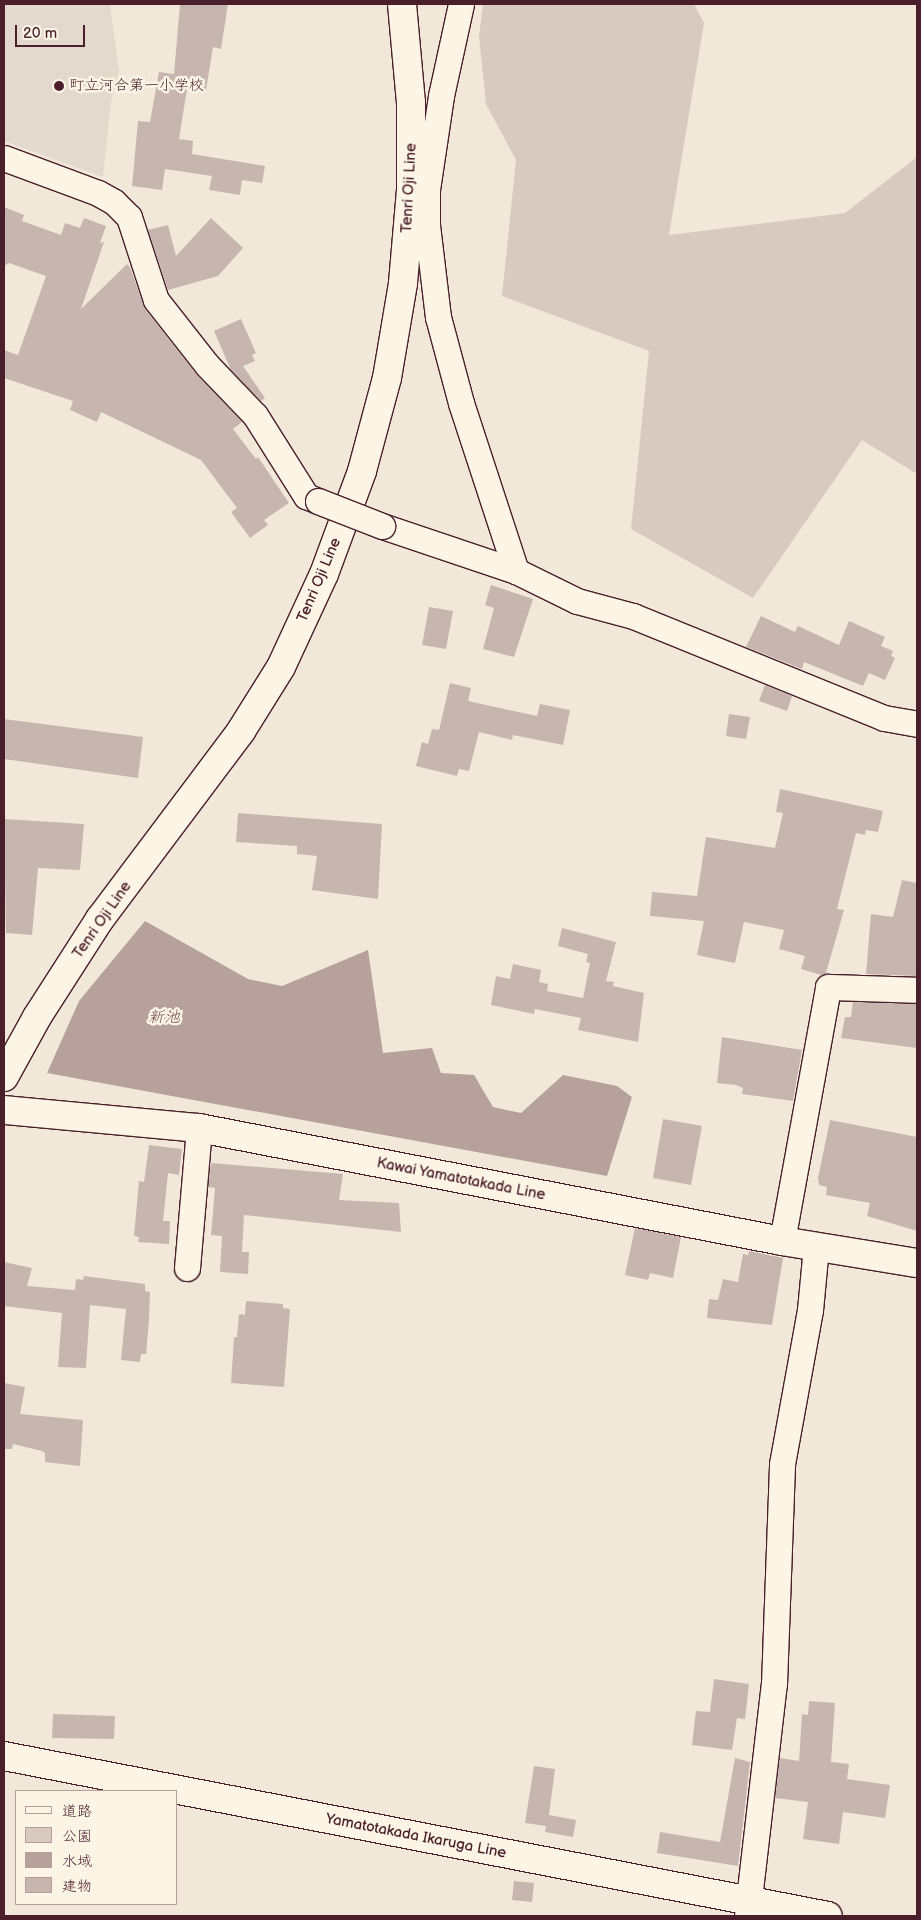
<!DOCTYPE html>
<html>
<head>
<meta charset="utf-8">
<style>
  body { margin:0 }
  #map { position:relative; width:921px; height:1920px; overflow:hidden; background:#f1e8da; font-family:"Balsamiq Sans","Klee One",sans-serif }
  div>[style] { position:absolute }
  .built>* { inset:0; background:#e4d9cd }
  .green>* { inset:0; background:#d8cac0 }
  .water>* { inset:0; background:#b6a19c }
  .building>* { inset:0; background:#c7b6af }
  .roads { filter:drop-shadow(1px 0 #4a1f2b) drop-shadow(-1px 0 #4a1f2b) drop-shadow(0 1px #4a1f2b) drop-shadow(0 -1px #4a1f2b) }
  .minor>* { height:25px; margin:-12.5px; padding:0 12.5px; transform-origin:12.5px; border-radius:12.5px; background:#fcf5e5 }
  .secondary>* { height:28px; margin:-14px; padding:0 14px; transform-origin:14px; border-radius:14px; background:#fcf5e5 }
  .primary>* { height:28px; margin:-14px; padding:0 14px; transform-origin:14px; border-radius:14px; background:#fcf5e5 }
  .bridges { filter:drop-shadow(1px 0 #4a1f2b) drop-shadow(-1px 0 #4a1f2b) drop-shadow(0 1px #4a1f2b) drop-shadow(0 -1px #4a1f2b) }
  .minor-bridge>* { height:25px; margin:-12.5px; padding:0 12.5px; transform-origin:12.5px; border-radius:12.5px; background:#fcf5e5 }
  .dots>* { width:14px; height:14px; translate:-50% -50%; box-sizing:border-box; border:2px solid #fcf5e5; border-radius:50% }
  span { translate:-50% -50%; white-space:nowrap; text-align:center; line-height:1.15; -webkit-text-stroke:5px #fcf5e5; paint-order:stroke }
  .poi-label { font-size:15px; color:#4a1f2b }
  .left { translate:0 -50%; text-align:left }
  .street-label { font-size:15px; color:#4a1f2b }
  .water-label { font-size:16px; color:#704c53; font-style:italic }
  .frame { position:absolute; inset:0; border:5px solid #4a1f2b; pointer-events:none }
  .legend { position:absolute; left:15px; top:1790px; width:162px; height:115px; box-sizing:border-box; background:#fcf5e5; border:1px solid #b59f9b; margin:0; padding:6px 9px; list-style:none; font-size:15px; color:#4a1f2b }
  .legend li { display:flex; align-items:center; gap:10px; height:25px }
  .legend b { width:25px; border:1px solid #b59f9b }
  .scale { position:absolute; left:15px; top:25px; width:70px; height:22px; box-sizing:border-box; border:2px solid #4a1f2b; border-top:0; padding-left:6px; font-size:15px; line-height:18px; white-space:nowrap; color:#4a1f2b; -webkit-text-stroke:4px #fcf5e5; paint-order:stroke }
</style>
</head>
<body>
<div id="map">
  <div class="built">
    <i style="clip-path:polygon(4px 4px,110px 4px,119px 71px,111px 101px,103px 177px,4px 141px)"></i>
  </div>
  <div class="green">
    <i style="clip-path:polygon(483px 4px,694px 4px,704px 23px,669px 235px,845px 213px,917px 157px,917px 474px,862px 440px,753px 598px,631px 529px,649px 351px,502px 296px,516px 160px,486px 104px,479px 36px)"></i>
  </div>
  <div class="water">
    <i style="clip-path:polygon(145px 921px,248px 979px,282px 986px,368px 950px,383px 1053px,432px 1048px,441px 1073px,474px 1075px,493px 1107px,521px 1113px,563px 1075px,617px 1086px,632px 1097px,607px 1176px,47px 1073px,79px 1001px)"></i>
  </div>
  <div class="building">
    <i style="clip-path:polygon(180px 4px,228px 4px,221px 49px,213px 47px,206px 90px,187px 89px,179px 139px,193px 141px,192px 154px,265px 166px,262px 183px,242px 180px,240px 195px,209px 190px,212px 176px,165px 169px,162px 190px,132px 186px,138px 121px,150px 122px,159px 72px,174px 74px)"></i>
    <i style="clip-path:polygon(4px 207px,24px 215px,22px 221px,61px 235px,65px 223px,80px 228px,84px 218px,106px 226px,100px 243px,104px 242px,81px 309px,127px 264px,130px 267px,145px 309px,196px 374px,242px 422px,233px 429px,256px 459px,258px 457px,289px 503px,264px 520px,268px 525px,250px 538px,231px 512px,237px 508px,201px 460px,101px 412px,97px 422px,70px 410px,73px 401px,4px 378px,4px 350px,18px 355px,46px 276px,9px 263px,4px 266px)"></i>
    <i style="clip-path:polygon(211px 218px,243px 248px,218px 276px,168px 290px,148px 230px,168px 225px,176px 256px)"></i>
    <i style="clip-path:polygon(241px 319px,256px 353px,252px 355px,255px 361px,243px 366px,265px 398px,261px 401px,231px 370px,214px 331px)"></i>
    <i style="clip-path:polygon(491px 585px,533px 599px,514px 657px,483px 649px,494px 608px,485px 605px)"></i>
    <i style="clip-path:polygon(429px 607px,453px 611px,446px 649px,422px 645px)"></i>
    <i style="clip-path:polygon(761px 616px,795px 632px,798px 626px,839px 645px,849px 621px,885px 637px,881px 646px,893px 651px,891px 656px,895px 658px,885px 680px,869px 673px,863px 686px,804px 662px,802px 669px,746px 647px)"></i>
    <i style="clip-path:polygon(450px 683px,471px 688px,468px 701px,537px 716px,540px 704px,570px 710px,563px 745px,513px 735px,512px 740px,479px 732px,469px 771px,459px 769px,457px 776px,416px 766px,422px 742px,428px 744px,432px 729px,439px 730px)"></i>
    <i style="clip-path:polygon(765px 685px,792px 696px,787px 711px,759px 701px)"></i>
    <i style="clip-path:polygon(729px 714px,750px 717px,746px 739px,726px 736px)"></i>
    <i style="clip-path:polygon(4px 719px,143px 737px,138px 778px,4px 759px)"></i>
    <i style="clip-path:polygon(780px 789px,883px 811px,878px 832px,866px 830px,865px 835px,856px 833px,837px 909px,844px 910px,826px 973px,821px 975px,801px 969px,805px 956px,779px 949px,784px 930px,744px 922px,735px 963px,697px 955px,704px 921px,650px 916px,652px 892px,697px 896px,706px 837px,775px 848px,783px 813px,776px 812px)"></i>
    <i style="clip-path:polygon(238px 813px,382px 824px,378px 899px,312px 890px,317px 856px,297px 854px,297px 846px,236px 842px)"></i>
    <i style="clip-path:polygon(4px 819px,84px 824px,80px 870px,38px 868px,32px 935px,6px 933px)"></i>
    <i style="clip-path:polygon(902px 880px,917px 883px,917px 976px,866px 974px,871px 914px,893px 917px)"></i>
    <i style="clip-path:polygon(562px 928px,616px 942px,606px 981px,614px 982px,613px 986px,644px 993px,638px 1042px,578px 1030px,581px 1018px,535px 1009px,534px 1014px,491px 1005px,496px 976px,510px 979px,513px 964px,541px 970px,539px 982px,548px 984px,547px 991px,583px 998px,590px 963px,586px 962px,588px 954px,558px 946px)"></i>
    <i style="clip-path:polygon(853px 1002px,917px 1004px,917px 1048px,841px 1038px,845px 1017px,851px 1017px)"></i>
    <i style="clip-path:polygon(722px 1037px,802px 1050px,793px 1101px,742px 1094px,743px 1088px,736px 1085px,717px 1083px)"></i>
    <i style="clip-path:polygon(663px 1119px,702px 1126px,691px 1185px,653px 1178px)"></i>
    <i style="clip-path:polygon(830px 1120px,917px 1137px,917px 1231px,867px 1216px,870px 1203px,826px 1195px,827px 1187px,819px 1185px,818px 1178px)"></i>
    <i style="clip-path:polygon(149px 1145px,182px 1149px,179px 1175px,168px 1173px,163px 1221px,170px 1221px,169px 1244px,138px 1242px,139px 1237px,134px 1236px,139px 1181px,144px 1182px)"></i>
    <i style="clip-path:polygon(211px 1163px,343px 1174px,339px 1200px,399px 1203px,401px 1232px,244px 1215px,242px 1252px,249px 1252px,248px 1274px,220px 1272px,222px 1236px,211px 1235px,215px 1188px,208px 1187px)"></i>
    <i style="clip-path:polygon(635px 1228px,681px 1237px,673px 1278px,650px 1273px,648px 1280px,625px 1275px)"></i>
    <i style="clip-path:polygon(749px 1251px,783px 1258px,772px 1325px,707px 1318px,709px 1299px,718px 1300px,723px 1279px,738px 1282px,743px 1254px,748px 1255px)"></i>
    <i style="clip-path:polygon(4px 1262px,32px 1268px,27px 1286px,75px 1290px,76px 1279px,83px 1280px,84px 1276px,145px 1284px,145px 1291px,150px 1292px,149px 1320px,146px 1354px,141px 1354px,140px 1362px,121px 1360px,126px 1309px,90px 1305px,86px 1368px,58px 1367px,62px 1313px,4px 1306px)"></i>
    <i style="clip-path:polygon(246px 1301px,283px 1304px,283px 1308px,290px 1309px,284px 1387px,231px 1383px,234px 1337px,237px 1337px,239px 1314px,245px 1315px)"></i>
    <i style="clip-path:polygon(4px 1383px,25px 1387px,20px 1414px,83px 1420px,80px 1466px,45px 1462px,45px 1453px,42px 1451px,13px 1444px,12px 1449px,4px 1449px)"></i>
    <i style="clip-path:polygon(714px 1679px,749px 1684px,745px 1719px,737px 1718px,732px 1750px,692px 1745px,696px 1711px,710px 1712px)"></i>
    <i style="clip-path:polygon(809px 1701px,835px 1703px,831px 1762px,849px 1764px,847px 1779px,890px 1785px,885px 1818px,843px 1812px,839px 1844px,803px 1839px,808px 1802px,775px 1798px,780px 1758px,799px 1761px,802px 1714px,808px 1715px)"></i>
    <i style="clip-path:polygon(53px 1714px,115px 1716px,114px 1739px,52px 1738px)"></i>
    <i style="clip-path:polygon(735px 1758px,750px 1762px,738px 1866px,657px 1853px,660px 1832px,720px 1842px)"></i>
    <i style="clip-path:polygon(534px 1766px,555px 1769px,549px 1815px,576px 1820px,573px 1837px,545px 1832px,546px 1826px,525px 1823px)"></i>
    <i style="clip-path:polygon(514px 1881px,534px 1883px,532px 1902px,512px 1900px)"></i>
  </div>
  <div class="roads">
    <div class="minor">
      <i style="left:461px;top:4px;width:94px;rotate:102.3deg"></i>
      <i style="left:441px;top:96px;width:95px;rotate:98.5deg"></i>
      <i style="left:427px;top:190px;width:35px;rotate:90deg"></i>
      <i style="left:427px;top:225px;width:93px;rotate:83.2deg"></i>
      <i style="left:438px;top:317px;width:89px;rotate:75deg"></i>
      <i style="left:461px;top:403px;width:177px;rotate:71.9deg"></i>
      <i style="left:4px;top:158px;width:100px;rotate:20.4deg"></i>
      <i style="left:98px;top:193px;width:18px;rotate:29deg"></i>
      <i style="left:114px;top:202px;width:21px;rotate:45deg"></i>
      <i style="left:129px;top:217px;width:87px;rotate:72deg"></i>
      <i style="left:156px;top:300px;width:83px;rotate:51.9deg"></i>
      <i style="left:207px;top:365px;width:69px;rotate:46.2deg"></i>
      <i style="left:255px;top:415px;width:96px;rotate:57.8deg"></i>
      <i style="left:306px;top:496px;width:13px;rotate:23deg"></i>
      <i style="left:382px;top:526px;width:141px;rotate:18.6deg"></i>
      <i style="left:516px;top:571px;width:68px;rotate:26.2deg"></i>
      <i style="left:577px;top:601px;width:58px;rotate:15deg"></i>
      <i style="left:633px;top:616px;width:271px;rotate:22.1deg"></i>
      <i style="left:884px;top:718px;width:34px;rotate:10deg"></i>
      <i style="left:782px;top:1241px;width:258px;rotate:-79.7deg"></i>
      <i style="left:828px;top:987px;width:89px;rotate:1.9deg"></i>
      <i style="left:187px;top:1268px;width:141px;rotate:-85.1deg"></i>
      <i style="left:747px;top:1916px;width:234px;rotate:-83.4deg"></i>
      <i style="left:774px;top:1684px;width:220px;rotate:-87.9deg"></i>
      <i style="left:782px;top:1464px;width:157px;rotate:-79.7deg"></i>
      <i style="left:810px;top:1310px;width:63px;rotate:-84.6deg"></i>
    </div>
    <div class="secondary">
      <i style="left:4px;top:1110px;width:196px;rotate:5.3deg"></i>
      <i style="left:199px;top:1128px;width:594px;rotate:10.97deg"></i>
      <i style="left:782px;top:1241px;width:137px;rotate:9.3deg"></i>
    </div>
    <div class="primary">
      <i style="left:4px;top:1077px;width:68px;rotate:-61.2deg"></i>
      <i style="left:37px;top:1017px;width:117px;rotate:-57.3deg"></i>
      <i style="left:100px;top:919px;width:235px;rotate:-53.1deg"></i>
      <i style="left:241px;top:731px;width:75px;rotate:-58deg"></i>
      <i style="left:281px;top:667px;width:102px;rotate:-65.2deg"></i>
      <i style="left:324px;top:574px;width:110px;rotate:-69.7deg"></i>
      <i style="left:362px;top:471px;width:96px;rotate:-75deg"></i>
      <i style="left:387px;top:378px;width:96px;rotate:-80.4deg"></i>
      <i style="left:403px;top:283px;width:94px;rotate:-85.1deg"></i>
      <i style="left:411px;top:189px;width:86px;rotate:-90deg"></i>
      <i style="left:411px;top:103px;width:99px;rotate:-95.2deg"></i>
      <i style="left:4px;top:1756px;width:839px;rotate:10.99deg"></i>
    </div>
  </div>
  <div class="bridges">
    <div class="minor-bridge">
      <i style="left:318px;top:501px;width:69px;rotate:21.3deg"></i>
    </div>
  </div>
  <div class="dots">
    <i style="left:59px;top:86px;background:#4a1f2b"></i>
  </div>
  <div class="poi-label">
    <span class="left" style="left:69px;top:86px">町立河合第一小学校</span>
  </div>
  <div class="street-label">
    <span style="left:409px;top:188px;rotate:-87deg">Tenri Oji Line</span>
    <span style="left:319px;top:580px;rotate:-67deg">Tenri Oji Line</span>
    <span style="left:102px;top:920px;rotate:-55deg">Tenri Oji Line</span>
    <span style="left:461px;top:1179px;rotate:11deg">Kawai Yamatotakada Line</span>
    <span style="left:416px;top:1836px;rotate:11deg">Yamatotakada Ikaruga Line</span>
  </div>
  <div class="water-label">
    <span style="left:164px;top:1018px">新池</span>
  </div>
  <div class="frame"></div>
  <ul class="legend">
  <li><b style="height:6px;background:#fcf5e5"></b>道路</li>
  <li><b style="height:14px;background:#d8cac0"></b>公園</li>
  <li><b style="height:14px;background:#b6a19c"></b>水域</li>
  <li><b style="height:14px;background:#c7b6af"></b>建物</li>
  </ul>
  <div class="scale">20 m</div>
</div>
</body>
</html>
